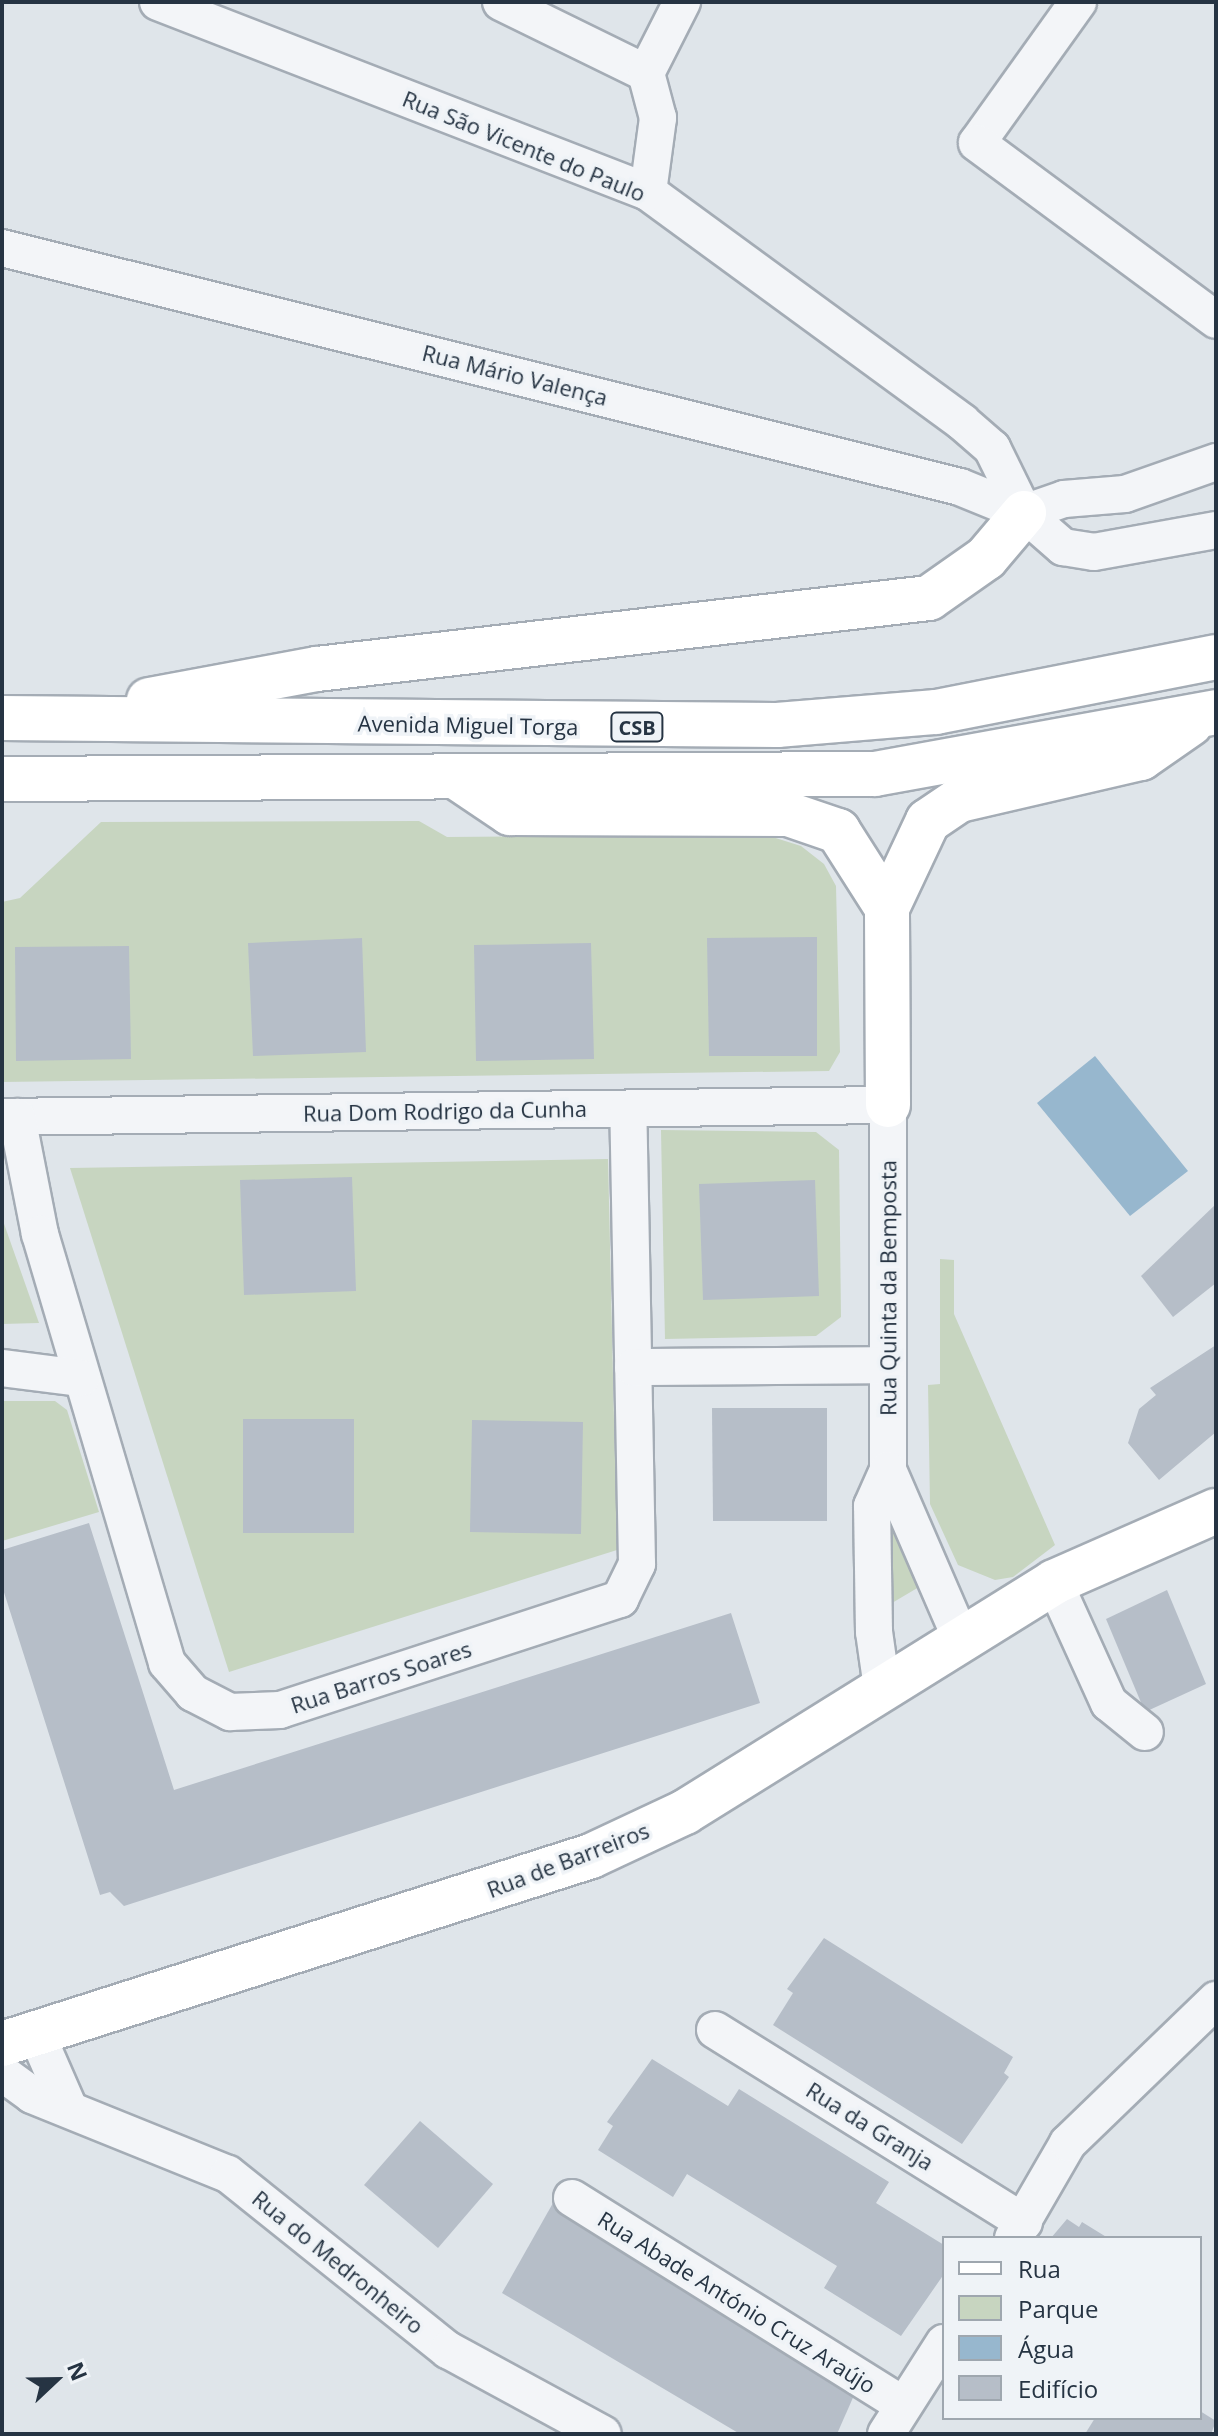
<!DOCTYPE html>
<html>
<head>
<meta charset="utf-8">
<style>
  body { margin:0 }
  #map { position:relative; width:1218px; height:2436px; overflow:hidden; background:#dfe5ea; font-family:"Open Sans",sans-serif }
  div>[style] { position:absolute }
  .green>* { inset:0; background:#c7d5c0 }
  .water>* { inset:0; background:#97b7ce }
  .building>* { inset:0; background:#b6bec8 }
  .roads { filter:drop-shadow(2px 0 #a4acb5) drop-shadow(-2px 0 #a4acb5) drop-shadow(0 2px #a4acb5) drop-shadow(0 -2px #a4acb5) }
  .street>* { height:36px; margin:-18px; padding:0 18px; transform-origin:18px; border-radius:18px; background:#f3f5f8 }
  .secondary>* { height:44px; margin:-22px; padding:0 22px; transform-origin:22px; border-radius:22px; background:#fff }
  .highway>* { height:44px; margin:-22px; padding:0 22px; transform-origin:22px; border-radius:22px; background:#fff }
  span { translate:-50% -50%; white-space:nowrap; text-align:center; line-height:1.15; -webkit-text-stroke:7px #eff3f7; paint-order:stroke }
  .shield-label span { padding:2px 6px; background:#eff3f7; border:2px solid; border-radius:6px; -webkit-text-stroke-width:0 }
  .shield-label { font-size:20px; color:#263443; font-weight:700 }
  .street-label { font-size:22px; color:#263443 }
  .frame { position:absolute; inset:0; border:4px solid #263443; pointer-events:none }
  .legend { position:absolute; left:942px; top:2236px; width:260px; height:184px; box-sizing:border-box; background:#eff3f7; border:2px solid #9fa7af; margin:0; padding:10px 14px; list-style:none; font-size:24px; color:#263443 }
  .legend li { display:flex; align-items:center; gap:16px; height:40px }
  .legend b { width:40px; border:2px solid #9fa7af }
  .north { position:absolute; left:16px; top:2340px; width:80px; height:80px; -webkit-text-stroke:6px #eff3f7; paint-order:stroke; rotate:68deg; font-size:22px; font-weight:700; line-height:32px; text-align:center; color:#263443 }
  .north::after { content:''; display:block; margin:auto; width:28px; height:36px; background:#263443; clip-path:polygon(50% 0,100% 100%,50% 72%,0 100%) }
</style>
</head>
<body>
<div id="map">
  <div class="green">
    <i style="clip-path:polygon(419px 821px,447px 837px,766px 835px,801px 846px,824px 864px,836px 886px,840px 1052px,829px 1071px,2px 1082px,2px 902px,20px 898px,101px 822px)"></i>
    <i style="clip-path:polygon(661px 1130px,816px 1132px,839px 1150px,841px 1317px,816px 1336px,665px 1339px)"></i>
    <i style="clip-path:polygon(608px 1159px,617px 1550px,229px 1672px,70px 1168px)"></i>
    <i style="clip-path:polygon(2px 1218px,39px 1323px,2px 1324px)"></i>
    <i style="clip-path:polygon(940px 1259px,954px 1260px,954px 1314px,1055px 1545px,1013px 1577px,995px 1580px,958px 1565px,930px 1504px,928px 1385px,940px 1384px)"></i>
    <i style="clip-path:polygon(2px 1401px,55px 1401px,67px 1410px,99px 1512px,2px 1541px)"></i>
    <i style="clip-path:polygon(897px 1531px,919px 1587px,892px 1603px,889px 1533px)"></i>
  </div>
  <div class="water">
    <i style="clip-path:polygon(1095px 1056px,1188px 1171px,1130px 1216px,1037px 1103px)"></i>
  </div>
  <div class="building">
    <i style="clip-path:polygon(817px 937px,817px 1056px,709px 1056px,707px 938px)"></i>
    <i style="clip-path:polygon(362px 938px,366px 1052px,253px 1056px,248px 943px)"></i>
    <i style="clip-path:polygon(591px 943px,594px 1059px,476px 1061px,474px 945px)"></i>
    <i style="clip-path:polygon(129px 946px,131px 1059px,16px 1061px,15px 947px)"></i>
    <i style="clip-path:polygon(352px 1177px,356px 1291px,244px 1295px,240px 1180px)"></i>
    <i style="clip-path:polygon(815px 1180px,819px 1296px,703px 1300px,699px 1184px)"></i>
    <i style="clip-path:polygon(1216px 1204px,1216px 1283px,1173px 1317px,1141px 1276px)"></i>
    <i style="clip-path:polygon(1216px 1345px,1216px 1432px,1159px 1480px,1128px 1443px,1139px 1409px,1156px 1395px,1150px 1388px)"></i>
    <i style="clip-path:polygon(712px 1408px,827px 1408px,827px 1521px,713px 1521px)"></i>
    <i style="clip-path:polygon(243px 1419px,354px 1419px,354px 1533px,243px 1533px)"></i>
    <i style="clip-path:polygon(472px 1420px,583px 1422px,581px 1534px,470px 1532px)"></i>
    <i style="clip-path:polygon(89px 1523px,174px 1790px,731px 1613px,760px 1703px,124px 1906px,110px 1892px,100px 1895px,2px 1586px,2px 1550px)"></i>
    <i style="clip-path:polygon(1167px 1590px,1206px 1684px,1145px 1712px,1106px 1619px)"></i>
    <i style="clip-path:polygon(824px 1938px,1013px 2057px,1004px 2073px,1009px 2077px,962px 2144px,773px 2025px,793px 1993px,787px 1989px)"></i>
    <i style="clip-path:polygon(652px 2059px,728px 2106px,739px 2089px,889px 2182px,876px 2203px,944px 2245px,944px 2274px,901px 2336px,824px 2288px,837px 2266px,687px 2174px,673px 2197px,598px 2150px,613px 2126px,607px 2122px)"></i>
    <i style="clip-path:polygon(420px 2121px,493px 2184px,438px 2248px,364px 2185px)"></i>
    <i style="clip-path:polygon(553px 2203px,855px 2393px,837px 2434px,740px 2434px,502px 2293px)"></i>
    <i style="clip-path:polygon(1067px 2219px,1079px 2227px,1082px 2222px,1108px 2238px,1051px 2238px)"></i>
    <i style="clip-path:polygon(1200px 2411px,1216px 2421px,1211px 2434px,1085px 2434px,1095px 2418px,1200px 2418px)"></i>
  </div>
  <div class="roads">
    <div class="street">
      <i style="left:158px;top:2px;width:526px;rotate:21.19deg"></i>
      <i style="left:648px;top:192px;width:389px;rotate:36.2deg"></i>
      <i style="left:962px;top:422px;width:40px;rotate:41deg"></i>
      <i style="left:992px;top:448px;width:72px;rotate:63.8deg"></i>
      <i style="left:501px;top:2px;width:161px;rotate:26.1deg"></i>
      <i style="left:1078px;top:2px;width:173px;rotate:125.6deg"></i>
      <i style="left:977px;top:143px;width:297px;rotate:36.5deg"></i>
      <i style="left:648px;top:192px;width:75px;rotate:-82.3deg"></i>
      <i style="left:658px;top:118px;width:47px;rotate:-104.9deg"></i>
      <i style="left:646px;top:73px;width:80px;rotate:-63.1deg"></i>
      <i style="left:2px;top:248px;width:987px;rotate:14.01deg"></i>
      <i style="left:960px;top:487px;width:69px;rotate:22.1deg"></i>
      <i style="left:1024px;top:513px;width:52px;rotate:41.1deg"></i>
      <i style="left:1063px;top:547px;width:31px;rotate:9deg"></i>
      <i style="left:1094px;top:552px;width:124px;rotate:-10.2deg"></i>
      <i style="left:1024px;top:513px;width:42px;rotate:-19.3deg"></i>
      <i style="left:1064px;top:499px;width:61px;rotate:-4.7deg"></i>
      <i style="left:1125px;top:494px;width:96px;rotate:-19.4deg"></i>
      <i style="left:2px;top:1117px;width:886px;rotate:-0.78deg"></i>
      <i style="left:888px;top:1105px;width:365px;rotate:90deg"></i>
      <i style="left:888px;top:1470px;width:184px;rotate:66.6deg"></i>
      <i style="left:17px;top:1117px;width:119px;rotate:78.9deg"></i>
      <i style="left:40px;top:1234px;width:447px;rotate:73.5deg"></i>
      <i style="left:167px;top:1663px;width:40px;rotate:49deg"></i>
      <i style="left:193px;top:1693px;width:42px;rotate:27.2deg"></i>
      <i style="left:230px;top:1712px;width:50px;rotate:-2.3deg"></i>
      <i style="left:280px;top:1710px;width:358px;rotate:-18.1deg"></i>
      <i style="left:620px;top:1599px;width:39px;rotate:-64deg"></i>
      <i style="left:637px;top:1564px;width:455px;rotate:-91.1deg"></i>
      <i style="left:633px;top:1367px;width:255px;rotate:-0.4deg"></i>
      <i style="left:2px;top:1368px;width:80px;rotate:7.2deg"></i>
      <i style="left:1054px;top:1582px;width:133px;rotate:65.6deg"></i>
      <i style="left:1109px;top:1703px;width:46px;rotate:38.9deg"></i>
      <i style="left:882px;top:1688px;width:57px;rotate:-98.1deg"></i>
      <i style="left:874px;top:1632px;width:126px;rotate:-90.9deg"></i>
      <i style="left:872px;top:1506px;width:39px;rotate:-66deg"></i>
      <i style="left:715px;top:2030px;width:364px;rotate:31.9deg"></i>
      <i style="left:36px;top:2033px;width:77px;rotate:66.4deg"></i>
      <i style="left:2px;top:2073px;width:37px;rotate:36deg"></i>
      <i style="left:32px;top:2095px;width:211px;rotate:22deg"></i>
      <i style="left:228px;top:2174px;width:282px;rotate:38.7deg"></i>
      <i style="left:448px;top:2350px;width:176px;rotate:28.5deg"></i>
      <i style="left:572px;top:2198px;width:390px;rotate:32deg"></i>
      <i style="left:1013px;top:2238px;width:110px;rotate:-59.9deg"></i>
      <i style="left:1068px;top:2143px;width:206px;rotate:-44deg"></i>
      <i style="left:886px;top:2434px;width:108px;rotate:-57.5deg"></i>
    </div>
    <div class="secondary">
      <i style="left:2px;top:2044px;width:618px;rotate:-17.7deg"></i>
      <i style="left:591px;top:1856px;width:104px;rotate:-25.1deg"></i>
      <i style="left:685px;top:1812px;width:435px;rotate:-31.9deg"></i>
      <i style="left:1054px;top:1582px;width:177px;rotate:-23.7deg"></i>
    </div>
    <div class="highway">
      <i style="left:149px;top:700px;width:171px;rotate:-10.5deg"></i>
      <i style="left:317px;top:669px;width:616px;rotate:-6.62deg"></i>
      <i style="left:929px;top:598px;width:70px;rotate:-35.1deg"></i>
      <i style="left:986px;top:558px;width:59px;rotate:-49.8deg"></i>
      <i style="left:2px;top:718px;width:775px;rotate:0.52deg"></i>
      <i style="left:777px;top:725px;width:160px;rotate:-4.7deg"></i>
      <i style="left:936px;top:712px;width:285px;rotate:-11.1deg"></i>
      <i style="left:458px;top:778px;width:63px;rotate:33.9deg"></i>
      <i style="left:510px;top:813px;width:278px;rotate:0.2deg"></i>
      <i style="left:788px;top:814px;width:53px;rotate:18.8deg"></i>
      <i style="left:838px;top:831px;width:91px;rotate:57.5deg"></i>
      <i style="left:2px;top:779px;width:873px;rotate:-0.33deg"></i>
      <i style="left:875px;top:774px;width:347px;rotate:-10.3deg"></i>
      <i style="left:888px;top:1105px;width:197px;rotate:-90.3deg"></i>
      <i style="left:887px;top:908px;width:96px;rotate:-64.8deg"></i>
      <i style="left:928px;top:821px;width:37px;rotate:-34deg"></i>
      <i style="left:959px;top:800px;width:187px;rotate:-13deg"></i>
      <i style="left:1141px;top:758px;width:60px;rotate:-34.8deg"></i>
    </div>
  </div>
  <div class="shield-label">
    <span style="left:637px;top:727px">CSB</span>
  </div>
  <div class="street-label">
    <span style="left:524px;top:146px;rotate:22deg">Rua São Vicente do Paulo</span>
    <span style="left:515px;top:375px;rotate:14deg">Rua Mário Valença</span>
    <span style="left:468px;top:725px;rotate:1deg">Avenida Miguel Torga</span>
    <span style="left:445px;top:1111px;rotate:-1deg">Rua Dom Rodrigo da Cunha</span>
    <span style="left:888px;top:1288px;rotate:-90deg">Rua Quinta da Bemposta</span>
    <span style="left:381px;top:1677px;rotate:-18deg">Rua Barros Soares</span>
    <span style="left:568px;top:1860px;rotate:-21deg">Rua de Barreiros</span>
    <span style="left:870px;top:2126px;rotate:32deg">Rua da Granja</span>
    <span style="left:338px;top:2262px;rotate:39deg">Rua do Medronheiro</span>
    <span style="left:737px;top:2302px;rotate:32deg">Rua Abade António Cruz Araújo</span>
  </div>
  <div class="frame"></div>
  <ul class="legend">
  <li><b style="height:10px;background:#fff"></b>Rua</li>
  <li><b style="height:22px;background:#c7d5c0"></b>Parque</li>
  <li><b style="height:22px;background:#97b7ce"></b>Água</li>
  <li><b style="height:22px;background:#b6bec8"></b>Edifício</li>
  </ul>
  <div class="north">N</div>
</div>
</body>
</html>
